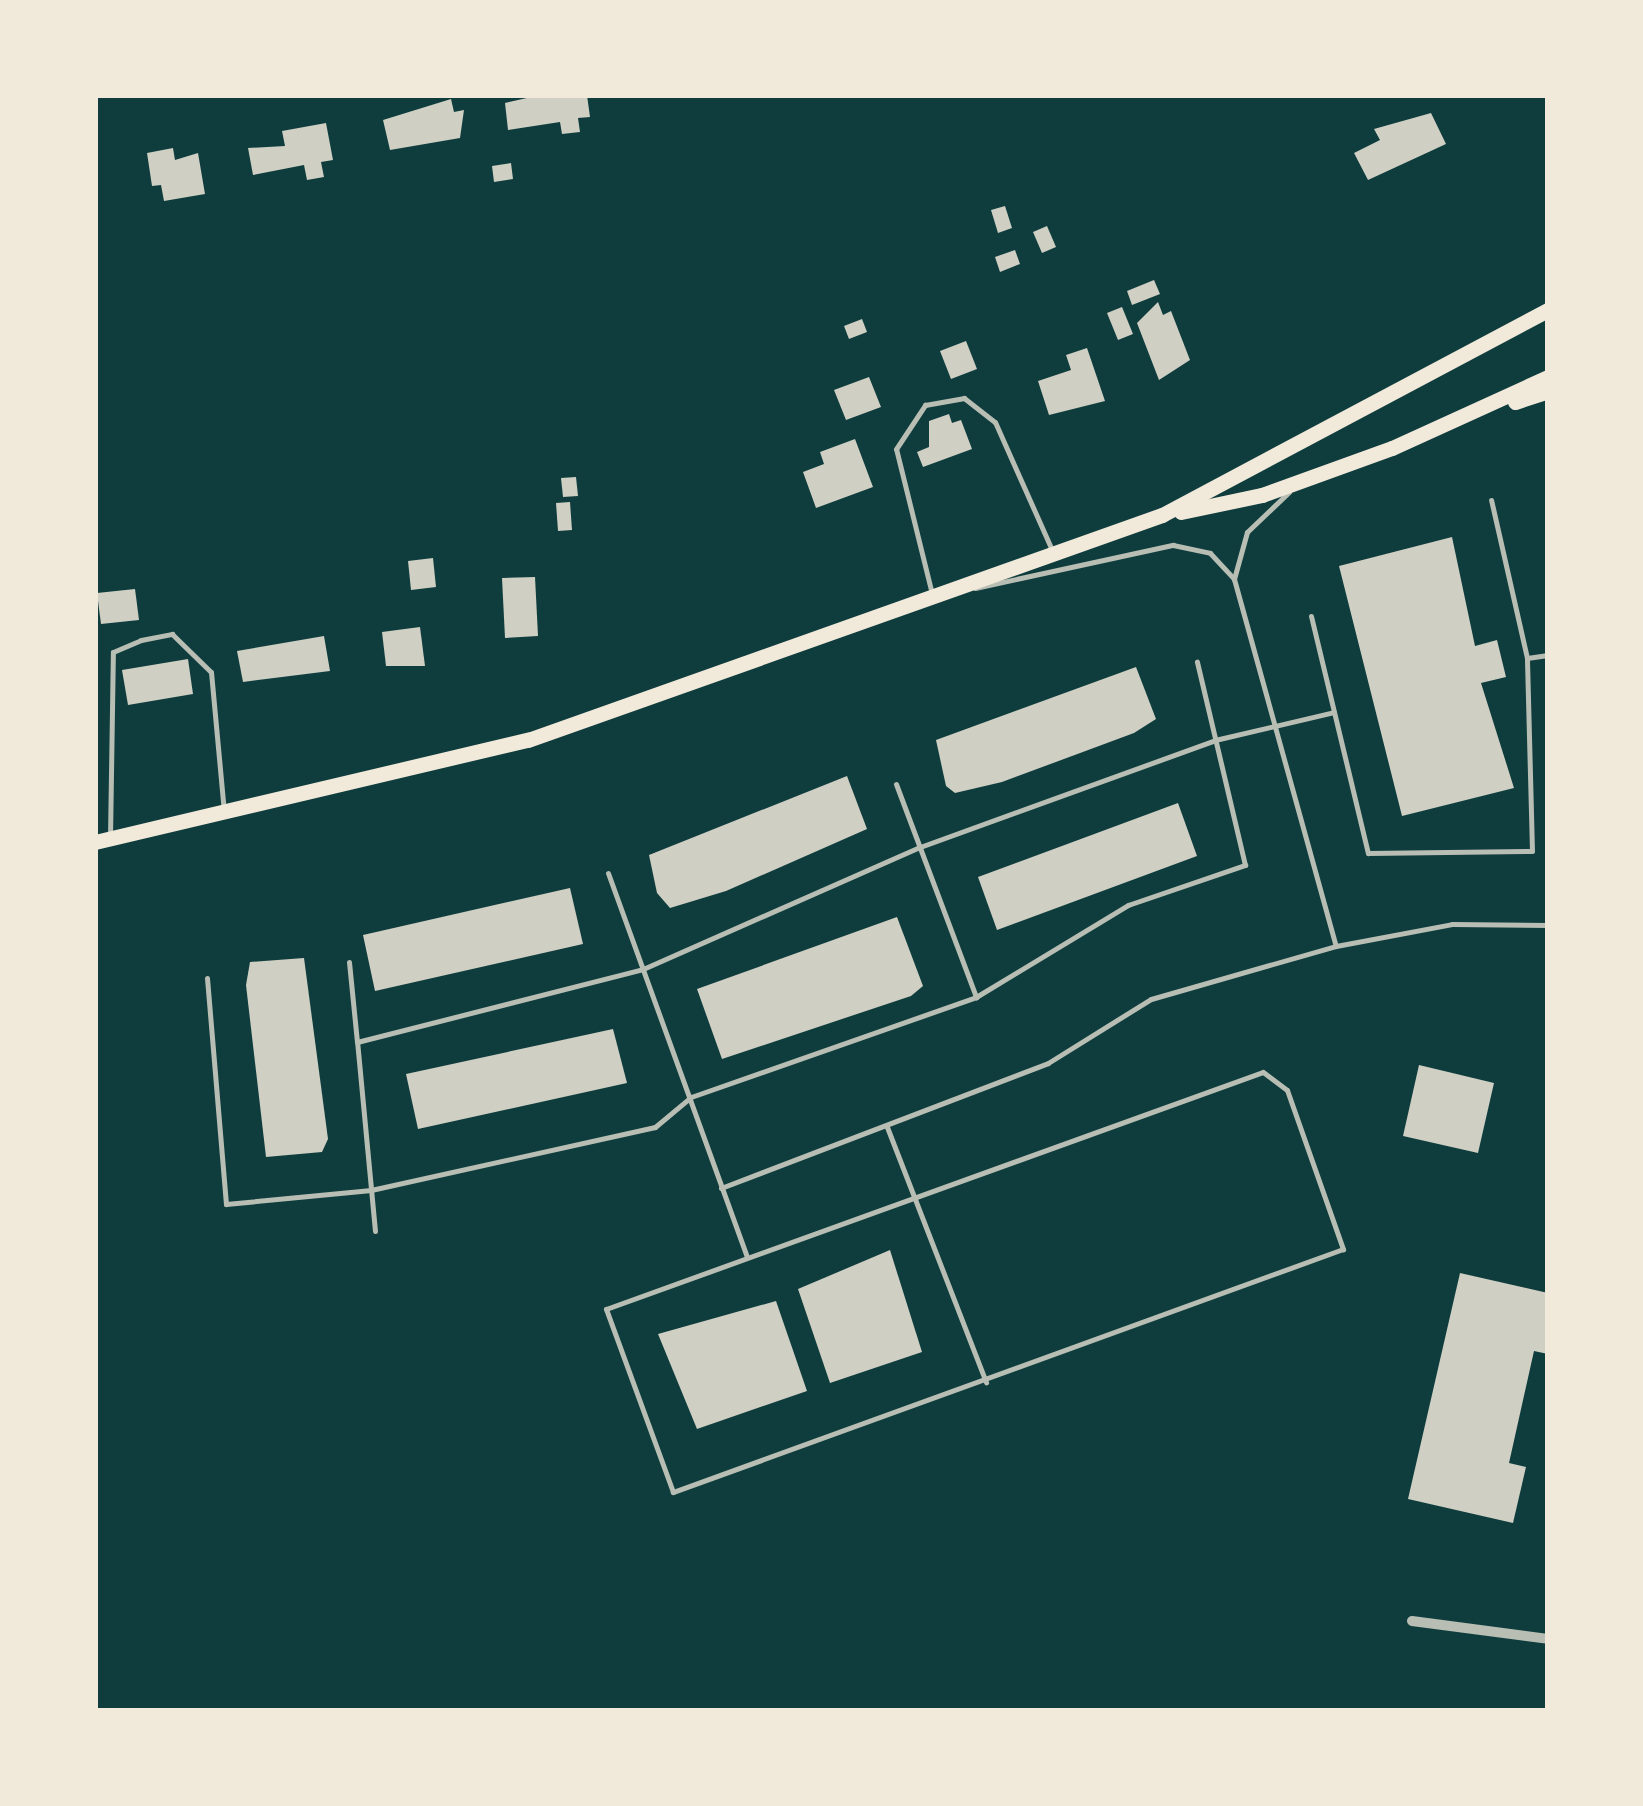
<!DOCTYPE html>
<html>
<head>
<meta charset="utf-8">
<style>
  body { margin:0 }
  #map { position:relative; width:1643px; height:1806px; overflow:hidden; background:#0f3d3e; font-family:"Public Sans",sans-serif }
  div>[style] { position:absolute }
  .building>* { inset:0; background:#cfcfc3 }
  .service>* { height:5px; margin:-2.5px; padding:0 2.5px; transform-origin:2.5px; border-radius:2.5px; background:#b8beb3 }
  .minor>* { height:10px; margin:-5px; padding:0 5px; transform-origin:5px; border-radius:5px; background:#b8beb3 }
  .secondary>* { height:15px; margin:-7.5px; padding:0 7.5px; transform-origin:7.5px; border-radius:7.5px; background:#f1e9da }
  span { translate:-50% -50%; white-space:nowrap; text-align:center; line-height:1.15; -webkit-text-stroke:10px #f1e9da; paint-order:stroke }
  .frame { position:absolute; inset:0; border:98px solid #f1e9da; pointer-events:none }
</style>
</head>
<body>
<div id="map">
  <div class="building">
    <i style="clip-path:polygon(540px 95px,587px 95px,590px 117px,578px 118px,580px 132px,562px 134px,560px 122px,508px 130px,505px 103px)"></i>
    <i style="clip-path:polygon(451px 99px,454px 112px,464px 110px,460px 138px,390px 150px,383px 120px)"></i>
    <i style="clip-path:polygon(1431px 113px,1446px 144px,1368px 180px,1354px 153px,1380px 140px,1374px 129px)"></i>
    <i style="clip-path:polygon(326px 123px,333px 160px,321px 162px,324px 177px,307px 180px,304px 165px,253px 175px,248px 148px,285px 146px,282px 131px)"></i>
    <i style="clip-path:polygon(173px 148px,175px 160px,198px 153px,205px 194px,164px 201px,161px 185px,152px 186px,147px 153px)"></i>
    <i style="clip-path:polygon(511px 163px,513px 179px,494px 182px,492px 166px)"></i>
    <i style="clip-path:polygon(1005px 206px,1012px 228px,998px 233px,991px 210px)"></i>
    <i style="clip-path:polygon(1047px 226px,1056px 247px,1042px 253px,1033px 232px)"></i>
    <i style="clip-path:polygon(1015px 250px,1020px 264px,1000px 272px,995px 257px)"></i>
    <i style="clip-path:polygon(1154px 280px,1160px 294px,1132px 305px,1127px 291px)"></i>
    <i style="clip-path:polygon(1158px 302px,1163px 315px,1171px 311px,1190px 360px,1159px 380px,1137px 323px)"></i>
    <i style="clip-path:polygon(1122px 307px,1133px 334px,1118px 340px,1107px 313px)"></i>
    <i style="clip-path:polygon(862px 319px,867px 332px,849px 339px,844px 326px)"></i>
    <i style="clip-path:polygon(966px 341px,977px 369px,951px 379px,940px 351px)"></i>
    <i style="clip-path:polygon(1087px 348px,1105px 401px,1049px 415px,1038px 381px,1071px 370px,1066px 355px)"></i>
    <i style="clip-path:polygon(869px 377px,881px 407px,846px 420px,834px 390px)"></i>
    <i style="clip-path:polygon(949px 414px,952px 423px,961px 420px,972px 449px,923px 467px,917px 452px,929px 447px,929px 421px)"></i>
    <i style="clip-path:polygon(855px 439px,873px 487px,816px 508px,803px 472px,824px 464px,820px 452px)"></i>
    <i style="clip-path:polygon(576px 477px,578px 496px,563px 497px,561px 478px)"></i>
    <i style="clip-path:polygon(570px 502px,572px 530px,558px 531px,556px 503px)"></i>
    <i style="clip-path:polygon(1452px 537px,1475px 646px,1497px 640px,1506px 677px,1481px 683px,1514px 788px,1402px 816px,1339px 566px)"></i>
    <i style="clip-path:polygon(433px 558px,436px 587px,411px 590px,408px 561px)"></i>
    <i style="clip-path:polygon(535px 577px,538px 636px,505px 638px,502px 578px)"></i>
    <i style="clip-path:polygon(135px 589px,139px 620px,101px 624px,97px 593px)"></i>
    <i style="clip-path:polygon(420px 627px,425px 666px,386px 666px,382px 632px)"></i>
    <i style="clip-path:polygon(324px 636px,330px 671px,243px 682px,237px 651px)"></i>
    <i style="clip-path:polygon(188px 659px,193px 694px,128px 705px,122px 670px)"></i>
    <i style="clip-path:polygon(1136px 667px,1156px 719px,1134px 733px,1002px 782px,955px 793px,946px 786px,936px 740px)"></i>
    <i style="clip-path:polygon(847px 776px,867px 829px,726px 891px,670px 908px,657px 893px,649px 855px)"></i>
    <i style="clip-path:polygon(1178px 803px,1197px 856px,997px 930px,978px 877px)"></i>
    <i style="clip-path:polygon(570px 888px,583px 944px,375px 991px,363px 935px)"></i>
    <i style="clip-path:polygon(897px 917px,923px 986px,911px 996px,722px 1059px,697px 989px)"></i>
    <i style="clip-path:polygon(304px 958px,328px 1139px,322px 1152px,266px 1157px,246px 985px,250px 962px)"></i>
    <i style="clip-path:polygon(613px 1029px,627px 1083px,418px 1129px,406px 1074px)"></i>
    <i style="clip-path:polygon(1419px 1065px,1494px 1083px,1478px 1153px,1403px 1136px)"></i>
    <i style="clip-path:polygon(890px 1250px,922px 1352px,830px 1383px,798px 1289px)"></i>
    <i style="clip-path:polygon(1460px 1273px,1548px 1293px,1548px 1354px,1534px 1351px,1509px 1463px,1526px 1467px,1513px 1523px,1408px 1499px)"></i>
    <i style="clip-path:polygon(776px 1301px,807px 1391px,697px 1429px,658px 1334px)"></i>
  </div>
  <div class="service">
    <i style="left:1289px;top:492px;width:58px;rotate:136.4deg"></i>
    <i style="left:1247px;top:532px;width:49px;rotate:105.5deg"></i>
    <i style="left:1234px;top:579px;width:381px;rotate:74.5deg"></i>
    <i style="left:1336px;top:946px;width:118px;rotate:-10.7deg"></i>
    <i style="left:1452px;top:924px;width:96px;rotate:0.6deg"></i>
    <i style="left:975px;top:588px;width:203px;rotate:-12.3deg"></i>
    <i style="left:1173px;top:545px;width:38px;rotate:12deg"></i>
    <i style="left:1210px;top:553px;width:35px;rotate:47deg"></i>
    <i style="left:932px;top:594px;width:149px;rotate:-103.9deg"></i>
    <i style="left:896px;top:449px;width:53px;rotate:-56.6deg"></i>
    <i style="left:925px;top:405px;width:40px;rotate:-10deg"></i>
    <i style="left:964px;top:398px;width:39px;rotate:38deg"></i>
    <i style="left:995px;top:422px;width:142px;rotate:66deg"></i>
    <i style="left:1311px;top:616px;width:244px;rotate:76.5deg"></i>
    <i style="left:1368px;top:853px;width:164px;rotate:-0.7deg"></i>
    <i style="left:1532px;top:851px;width:193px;rotate:-91.5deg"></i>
    <i style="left:1527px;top:658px;width:162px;rotate:-102.8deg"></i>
    <i style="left:1527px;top:658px;width:21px;rotate:-8deg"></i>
    <i style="left:896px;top:784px;width:228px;rotate:69.4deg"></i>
    <i style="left:110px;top:837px;width:185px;rotate:-89.1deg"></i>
    <i style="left:113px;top:652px;width:30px;rotate:-23deg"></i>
    <i style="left:141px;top:640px;width:32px;rotate:-11deg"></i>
    <i style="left:172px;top:634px;width:54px;rotate:44.3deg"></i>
    <i style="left:211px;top:672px;width:140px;rotate:84.7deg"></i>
    <i style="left:608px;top:873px;width:408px;rotate:70.1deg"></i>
    <i style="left:349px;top:962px;width:80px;rotate:84.3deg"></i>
    <i style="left:207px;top:978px;width:227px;rotate:85.2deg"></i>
    <i style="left:226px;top:1204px;width:146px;rotate:-5.5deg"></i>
    <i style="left:371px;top:1190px;width:291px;rotate:-12.5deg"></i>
    <i style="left:655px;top:1127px;width:47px;rotate:-39.8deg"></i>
    <i style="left:691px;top:1097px;width:302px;rotate:-19.3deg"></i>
    <i style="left:976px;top:997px;width:178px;rotate:-31.2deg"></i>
    <i style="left:1128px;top:905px;width:124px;rotate:-18.9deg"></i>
    <i style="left:1245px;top:865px;width:209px;rotate:-103.3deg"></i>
    <i style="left:1263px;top:1072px;width:30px;rotate:37deg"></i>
    <i style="left:1287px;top:1090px;width:169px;rotate:70.6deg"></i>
    <i style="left:1343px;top:1249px;width:713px;rotate:160.06deg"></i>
    <i style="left:673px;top:1492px;width:195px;rotate:-110.1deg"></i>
    <i style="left:606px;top:1309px;width:698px;rotate:-19.84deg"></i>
    <i style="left:887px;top:1127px;width:274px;rotate:68.8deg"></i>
    <i style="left:721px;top:1188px;width:350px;rotate:-20.9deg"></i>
    <i style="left:1048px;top:1063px;width:121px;rotate:-31.9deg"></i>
    <i style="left:1151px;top:999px;width:192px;rotate:-16deg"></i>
    <i style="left:375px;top:1231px;width:190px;rotate:-95.4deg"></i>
    <i style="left:357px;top:1042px;width:295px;rotate:-14.3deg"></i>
    <i style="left:643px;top:969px;width:303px;rotate:-23.8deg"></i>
    <i style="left:920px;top:847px;width:314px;rotate:-19.9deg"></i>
    <i style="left:1215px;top:740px;width:122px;rotate:-13.2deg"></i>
  </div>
  <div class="minor">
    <i style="left:1412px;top:1621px;width:137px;rotate:7.5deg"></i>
  </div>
  <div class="secondary">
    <i style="left:1515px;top:402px;width:35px;rotate:-18deg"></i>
    <i style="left:1181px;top:512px;width:83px;rotate:-11.9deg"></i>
    <i style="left:1262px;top:495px;width:138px;rotate:-19.9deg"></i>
    <i style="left:1392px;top:448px;width:171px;rotate:-24.5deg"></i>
    <i style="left:95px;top:842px;width:445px;rotate:-13.3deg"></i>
    <i style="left:528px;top:740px;width:673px;rotate:-19.54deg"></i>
    <i style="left:1162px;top:515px;width:437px;rotate:-28deg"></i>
  </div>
  <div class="frame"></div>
</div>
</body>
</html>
